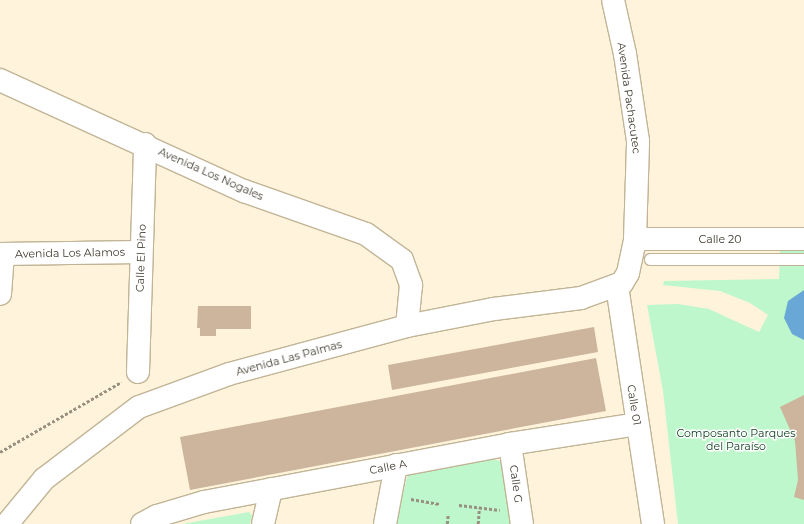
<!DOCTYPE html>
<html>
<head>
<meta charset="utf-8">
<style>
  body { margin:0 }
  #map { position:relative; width:804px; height:524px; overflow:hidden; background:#fff4db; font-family:Montserrat,sans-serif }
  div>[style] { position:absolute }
  .green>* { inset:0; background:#bdf7cb }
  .water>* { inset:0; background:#69a7d7 }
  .building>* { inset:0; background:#ccb59c }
  .path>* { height:2.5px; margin-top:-1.25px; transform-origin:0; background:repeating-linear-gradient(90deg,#99917f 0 3px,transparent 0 5px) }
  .roads { filter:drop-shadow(1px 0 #c1b496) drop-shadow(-1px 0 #c1b496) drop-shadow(0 1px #c1b496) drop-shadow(0 -1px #c1b496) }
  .lane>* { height:11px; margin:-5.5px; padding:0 5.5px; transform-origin:5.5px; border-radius:5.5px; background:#fff }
  .street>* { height:22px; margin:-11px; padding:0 11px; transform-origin:11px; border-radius:11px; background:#fff }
  .secondary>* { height:22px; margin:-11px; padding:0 11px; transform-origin:11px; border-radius:11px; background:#fff }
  span { translate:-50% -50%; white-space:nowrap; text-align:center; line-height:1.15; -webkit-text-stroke:3px #fff; paint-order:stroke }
  .street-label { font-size:11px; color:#3e392d }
  .park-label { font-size:11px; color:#0f4122 }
</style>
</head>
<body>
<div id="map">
  <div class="green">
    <i style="clip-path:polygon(780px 247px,804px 247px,804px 524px,678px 524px,663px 391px,647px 305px,678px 304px,709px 309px,759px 332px,768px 315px,750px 303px,720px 291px,663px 285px,664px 281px,779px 279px)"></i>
    <i style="clip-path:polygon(492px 458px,502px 462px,513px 524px,395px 524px,408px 474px)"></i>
    <i style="clip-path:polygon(249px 512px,252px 516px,250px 524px,182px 524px)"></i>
  </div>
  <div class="water">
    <i style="clip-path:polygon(804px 290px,804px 340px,792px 334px,784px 318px,788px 301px)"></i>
  </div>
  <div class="building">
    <i style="clip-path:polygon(198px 306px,251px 306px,251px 329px,216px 329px,216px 336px,200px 336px,200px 328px,197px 328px)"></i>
    <i style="clip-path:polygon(594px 327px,598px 352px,392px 390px,388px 365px)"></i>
    <i style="clip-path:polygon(596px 358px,606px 411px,190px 490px,180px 437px)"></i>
    <i style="clip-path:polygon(804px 395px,804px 500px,794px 497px,798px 480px,795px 441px,780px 407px)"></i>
  </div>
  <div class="path">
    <i style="left:0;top:452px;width:140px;rotate:-30deg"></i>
    <i style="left:411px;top:499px;width:29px;rotate:10deg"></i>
    <i style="left:459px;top:505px;width:41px;rotate:7deg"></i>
    <i style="left:447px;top:524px;width:10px;rotate:-84deg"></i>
    <i style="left:478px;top:524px;width:16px;rotate:-86deg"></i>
  </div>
  <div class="roads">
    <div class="lane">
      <i style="left:650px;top:259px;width:154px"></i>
    </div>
    <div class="street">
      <i style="left:0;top:80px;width:268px;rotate:24.5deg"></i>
      <i style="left:244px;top:191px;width:129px;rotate:19.4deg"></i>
      <i style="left:366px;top:234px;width:44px;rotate:35.8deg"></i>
      <i style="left:402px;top:260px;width:27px;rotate:70deg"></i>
      <i style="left:411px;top:285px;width:41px;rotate:95.6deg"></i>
      <i style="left:635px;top:239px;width:169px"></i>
      <i style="left:0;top:254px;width:141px;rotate:-0.8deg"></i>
      <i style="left:617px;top:286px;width:241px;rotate:81.4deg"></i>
      <i style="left:0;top:294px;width:40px;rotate:-85.7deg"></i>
      <i style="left:138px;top:372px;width:228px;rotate:-88.2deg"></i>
      <i style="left:510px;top:444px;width:81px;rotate:81.5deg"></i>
      <i style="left:142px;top:524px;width:17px;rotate:-28deg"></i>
      <i style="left:157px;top:516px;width:49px;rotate:-16.6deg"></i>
      <i style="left:204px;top:502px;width:311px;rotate:-10.7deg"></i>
      <i style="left:510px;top:444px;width:129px;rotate:-8.9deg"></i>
      <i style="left:263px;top:524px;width:36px;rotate:-77deg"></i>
      <i style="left:385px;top:524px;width:60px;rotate:-79.4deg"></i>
    </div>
    <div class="secondary">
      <i style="left:7px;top:524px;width:58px;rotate:-50.6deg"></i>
      <i style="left:44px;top:479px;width:119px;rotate:-37.2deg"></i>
      <i style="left:139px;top:407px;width:96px;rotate:-20.1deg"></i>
      <i style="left:229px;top:374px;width:184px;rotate:-15.1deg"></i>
      <i style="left:407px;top:326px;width:89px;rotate:-11.1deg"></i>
      <i style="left:494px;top:309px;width:88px;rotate:-7.2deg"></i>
      <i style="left:581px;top:298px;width:44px;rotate:-20.1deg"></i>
      <i style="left:622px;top:283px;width:12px;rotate:-59deg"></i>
      <i style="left:628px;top:273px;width:35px;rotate:-78deg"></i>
      <i style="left:635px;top:239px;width:98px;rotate:-88.2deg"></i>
      <i style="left:638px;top:141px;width:88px;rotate:-98.5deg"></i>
      <i style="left:625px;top:54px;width:55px;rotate:-102.5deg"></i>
    </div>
  </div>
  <div class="street-label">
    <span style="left:629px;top:98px;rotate:82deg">Avenida Pachacutec</span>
    <span style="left:211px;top:174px;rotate:24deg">Avenida Los Nogales</span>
    <span style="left:720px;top:239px">Calle 20</span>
    <span style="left:70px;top:253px;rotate:-1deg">Avenida Los Alamos</span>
    <span style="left:141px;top:258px;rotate:-88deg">Calle El Pino</span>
    <span style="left:289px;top:358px;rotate:-15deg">Avenida Las Palmas</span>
    <span style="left:634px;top:405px;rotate:81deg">Calle 01</span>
    <span style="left:388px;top:467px;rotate:-11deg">Calle A</span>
    <span style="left:516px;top:484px;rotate:82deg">Calle G</span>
  </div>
  <div class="park-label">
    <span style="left:736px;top:440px">Composanto Parques<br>del Paraíso</span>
  </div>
</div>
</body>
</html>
